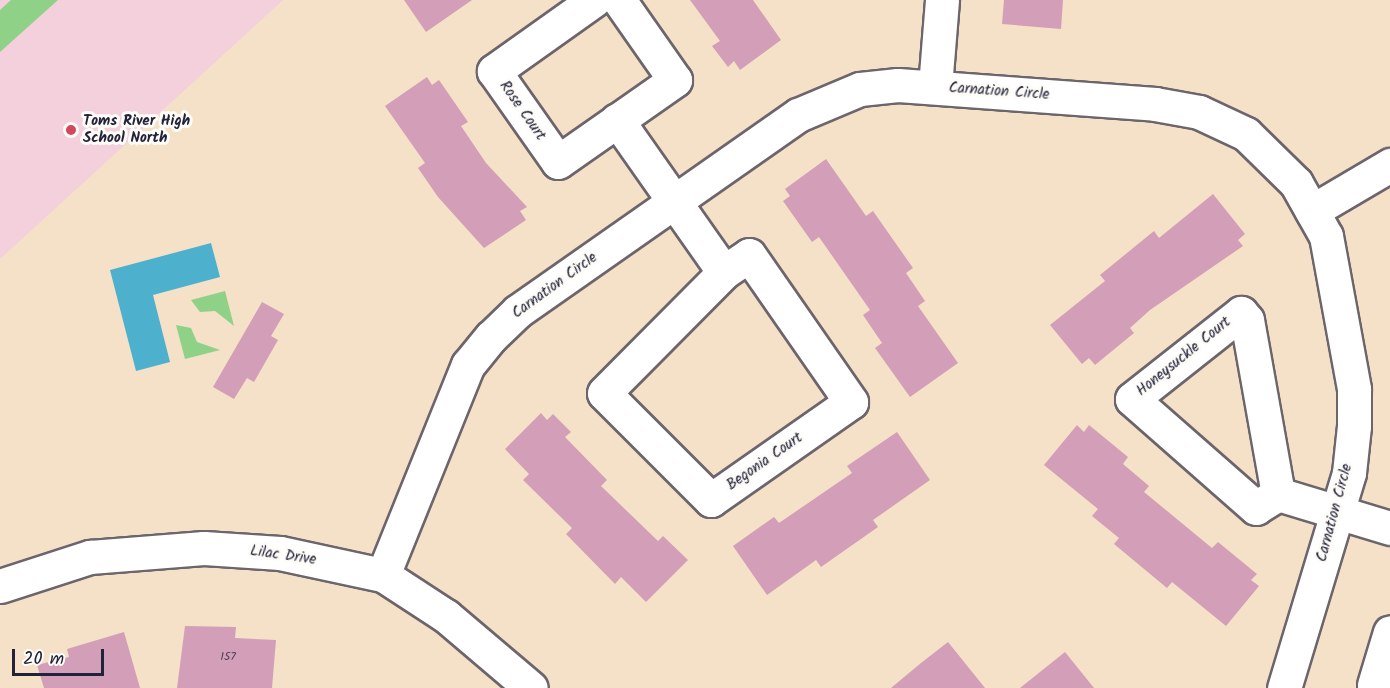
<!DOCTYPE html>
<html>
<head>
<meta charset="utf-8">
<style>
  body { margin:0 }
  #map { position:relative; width:1390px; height:688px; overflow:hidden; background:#f4e1c7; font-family:Kalam,sans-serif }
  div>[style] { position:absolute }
  .built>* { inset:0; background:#f4cfdc }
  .green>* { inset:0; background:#90d188 }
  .water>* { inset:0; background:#4db0cc }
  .building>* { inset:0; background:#d39eb7 }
  .roads { filter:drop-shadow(2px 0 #6c656c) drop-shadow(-2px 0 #6c656c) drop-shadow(0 2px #6c656c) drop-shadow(0 -2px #6c656c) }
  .minor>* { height:33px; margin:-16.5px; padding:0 16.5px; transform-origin:16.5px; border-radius:16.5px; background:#fff }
  .dots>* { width:16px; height:16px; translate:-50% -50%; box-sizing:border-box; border:3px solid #fdfcf7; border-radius:50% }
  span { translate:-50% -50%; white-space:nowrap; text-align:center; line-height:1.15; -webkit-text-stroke:6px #fdfcf7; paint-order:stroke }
  .number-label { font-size:12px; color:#4e415a }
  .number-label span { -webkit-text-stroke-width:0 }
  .street-label { font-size:15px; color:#22223b }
  .poi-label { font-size:15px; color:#22223b; font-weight:700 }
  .left { translate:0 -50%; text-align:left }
  .scale { position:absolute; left:12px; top:649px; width:92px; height:27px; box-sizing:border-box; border:3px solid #22223b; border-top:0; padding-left:8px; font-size:18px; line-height:21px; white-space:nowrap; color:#22223b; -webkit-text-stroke:4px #fdfcf7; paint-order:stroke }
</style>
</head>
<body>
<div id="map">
  <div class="built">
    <i style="clip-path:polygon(0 0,283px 0,0 259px)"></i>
  </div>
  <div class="green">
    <i style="clip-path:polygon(11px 0,58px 0,0 52px,0 10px)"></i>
    <i style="clip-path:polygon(225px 291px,234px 326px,215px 311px,200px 312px,191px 300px)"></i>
    <i style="clip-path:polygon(176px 325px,191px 328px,197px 342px,220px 350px,185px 359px)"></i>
  </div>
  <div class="water">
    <i style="clip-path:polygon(211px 243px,220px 277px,153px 295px,170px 362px,136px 371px,110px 270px)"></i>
  </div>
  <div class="building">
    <i style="clip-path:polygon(404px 0,472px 0,426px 32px)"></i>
    <i style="clip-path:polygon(690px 0,753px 0,781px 40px,740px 70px,734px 61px,728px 67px,712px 46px,720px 41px)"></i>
    <i style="clip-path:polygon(1004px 0,1063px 0,1061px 29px,1002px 24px)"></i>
    <i style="clip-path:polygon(427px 77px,432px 85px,439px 80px,468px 122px,461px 126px,486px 163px,527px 207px,520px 211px,526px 220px,484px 248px,438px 197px,418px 168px,425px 163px,385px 106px)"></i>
    <i style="clip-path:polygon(826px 159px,866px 216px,873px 211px,913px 268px,906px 273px,925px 301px,918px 306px,958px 363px,910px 397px,875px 348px,882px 343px,863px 315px,870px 310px,819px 237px,812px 242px,783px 201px,790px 196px,785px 189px)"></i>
    <i style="clip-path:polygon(1213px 194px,1245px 234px,1238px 240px,1243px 246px,1150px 310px,1130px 328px,1134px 333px,1095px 365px,1089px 358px,1082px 364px,1050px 325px,1105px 281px,1100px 275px,1154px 231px,1159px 238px)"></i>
    <i style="clip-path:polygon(262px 302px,284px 314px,271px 336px,278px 340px,254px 382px,247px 378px,234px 399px,213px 387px)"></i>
    <i style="clip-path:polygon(541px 413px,547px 420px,553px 414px,571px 432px,565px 437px,607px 480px,601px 486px,658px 541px,663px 536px,688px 560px,646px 602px,621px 577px,615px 584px,566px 534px,572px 528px,523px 480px,529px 474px,505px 449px)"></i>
    <i style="clip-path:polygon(1077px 425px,1084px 432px,1089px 425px,1128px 457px,1123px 464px,1149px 486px,1144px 492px,1212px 548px,1218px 542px,1257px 574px,1251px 580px,1259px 586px,1226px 626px,1172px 582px,1167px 588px,1114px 544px,1119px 538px,1092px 516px,1098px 509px,1044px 465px)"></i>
    <i style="clip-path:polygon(897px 432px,930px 480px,873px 520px,878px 527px,821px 567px,816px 560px,767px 595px,733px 546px,774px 517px,779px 523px,852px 473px,847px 466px)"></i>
    <i style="clip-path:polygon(185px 626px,236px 627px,235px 638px,276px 640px,272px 688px,177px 688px)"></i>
    <i style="clip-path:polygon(124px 632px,140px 688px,44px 688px,37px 665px,69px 657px,67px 649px)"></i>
    <i style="clip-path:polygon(948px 642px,985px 688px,891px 688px,921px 663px)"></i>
    <i style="clip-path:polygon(1065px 652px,1094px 688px,1020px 688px)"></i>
  </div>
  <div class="roads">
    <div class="minor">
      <i style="left:594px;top:0;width:123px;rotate:144.6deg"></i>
      <i style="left:494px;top:71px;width:111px;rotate:54.9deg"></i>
      <i style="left:558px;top:162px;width:143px;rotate:-35deg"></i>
      <i style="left:675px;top:80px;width:98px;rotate:-125deg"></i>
      <i style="left:935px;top:87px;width:87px;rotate:-85.4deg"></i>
      <i style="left:617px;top:120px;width:186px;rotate:54.9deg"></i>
      <i style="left:724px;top:272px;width:30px;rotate:-34deg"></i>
      <i style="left:749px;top:255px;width:179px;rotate:55.2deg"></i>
      <i style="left:851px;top:402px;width:171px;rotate:145deg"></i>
      <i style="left:711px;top:500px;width:151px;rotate:-135deg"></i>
      <i style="left:604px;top:393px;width:170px;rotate:-45.2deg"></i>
      <i style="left:1312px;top:211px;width:91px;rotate:-30.5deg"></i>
      <i style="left:1278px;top:494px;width:26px;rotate:148deg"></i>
      <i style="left:1256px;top:508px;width:165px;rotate:-138.7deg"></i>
      <i style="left:1132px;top:399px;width:139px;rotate:-38.3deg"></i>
      <i style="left:1241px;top:313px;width:9px;rotate:49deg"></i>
      <i style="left:1247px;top:320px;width:177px;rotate:79.9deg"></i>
      <i style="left:1278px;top:494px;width:117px;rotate:16.9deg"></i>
      <i style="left:383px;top:575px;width:227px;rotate:-68deg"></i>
      <i style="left:468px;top:365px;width:36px;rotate:-51deg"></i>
      <i style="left:491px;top:337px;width:37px;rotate:-44deg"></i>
      <i style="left:518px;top:311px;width:342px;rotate:-35deg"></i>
      <i style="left:798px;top:115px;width:67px;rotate:-22.8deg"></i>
      <i style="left:860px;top:89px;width:38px;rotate:-6deg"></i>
      <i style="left:898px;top:85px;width:258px;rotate:4.2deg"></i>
      <i style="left:1155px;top:104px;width:45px;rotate:10.3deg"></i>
      <i style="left:1199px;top:112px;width:52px;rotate:25.1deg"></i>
      <i style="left:1246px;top:134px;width:70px;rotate:44.4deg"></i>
      <i style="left:1296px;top:183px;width:61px;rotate:60.5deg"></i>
      <i style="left:1326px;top:236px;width:156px;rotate:79.6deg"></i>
      <i style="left:1354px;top:389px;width:37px;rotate:90deg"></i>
      <i style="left:1354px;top:426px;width:47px;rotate:96.1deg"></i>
      <i style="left:1349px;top:473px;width:225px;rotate:106.8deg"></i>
      <i style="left:0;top:586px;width:95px;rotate:-17.9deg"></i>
      <i style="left:90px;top:557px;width:114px;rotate:-4.5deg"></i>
      <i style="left:204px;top:548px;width:76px;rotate:3.8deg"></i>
      <i style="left:280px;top:553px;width:105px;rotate:12.1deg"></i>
      <i style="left:383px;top:575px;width:75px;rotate:33.1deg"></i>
      <i style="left:446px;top:616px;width:111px;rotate:40.3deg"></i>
      <i style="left:1383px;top:688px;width:9px;rotate:-162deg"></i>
      <i style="left:1374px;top:685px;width:55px;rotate:-73.2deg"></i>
    </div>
  </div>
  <div class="dots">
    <i style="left:71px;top:130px;background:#d1495b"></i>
  </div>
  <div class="number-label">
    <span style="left:228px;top:657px">157</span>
  </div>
  <div class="street-label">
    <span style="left:999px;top:92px;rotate:4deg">Carnation Circle</span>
    <span style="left:522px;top:111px;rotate:55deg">Rose Court</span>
    <span style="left:555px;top:286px;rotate:-36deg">Carnation Circle</span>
    <span style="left:1184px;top:357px;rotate:-39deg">Honeysuckle Court</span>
    <span style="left:765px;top:462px;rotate:-35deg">Begonia Court</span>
    <span style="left:1335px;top:513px;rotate:-75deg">Carnation Circle</span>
    <span style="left:283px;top:556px;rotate:8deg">Lilac Drive</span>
  </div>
  <div class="poi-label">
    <span class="left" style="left:83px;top:130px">Toms River High<br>School North</span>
  </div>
  <div class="scale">20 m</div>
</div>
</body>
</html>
